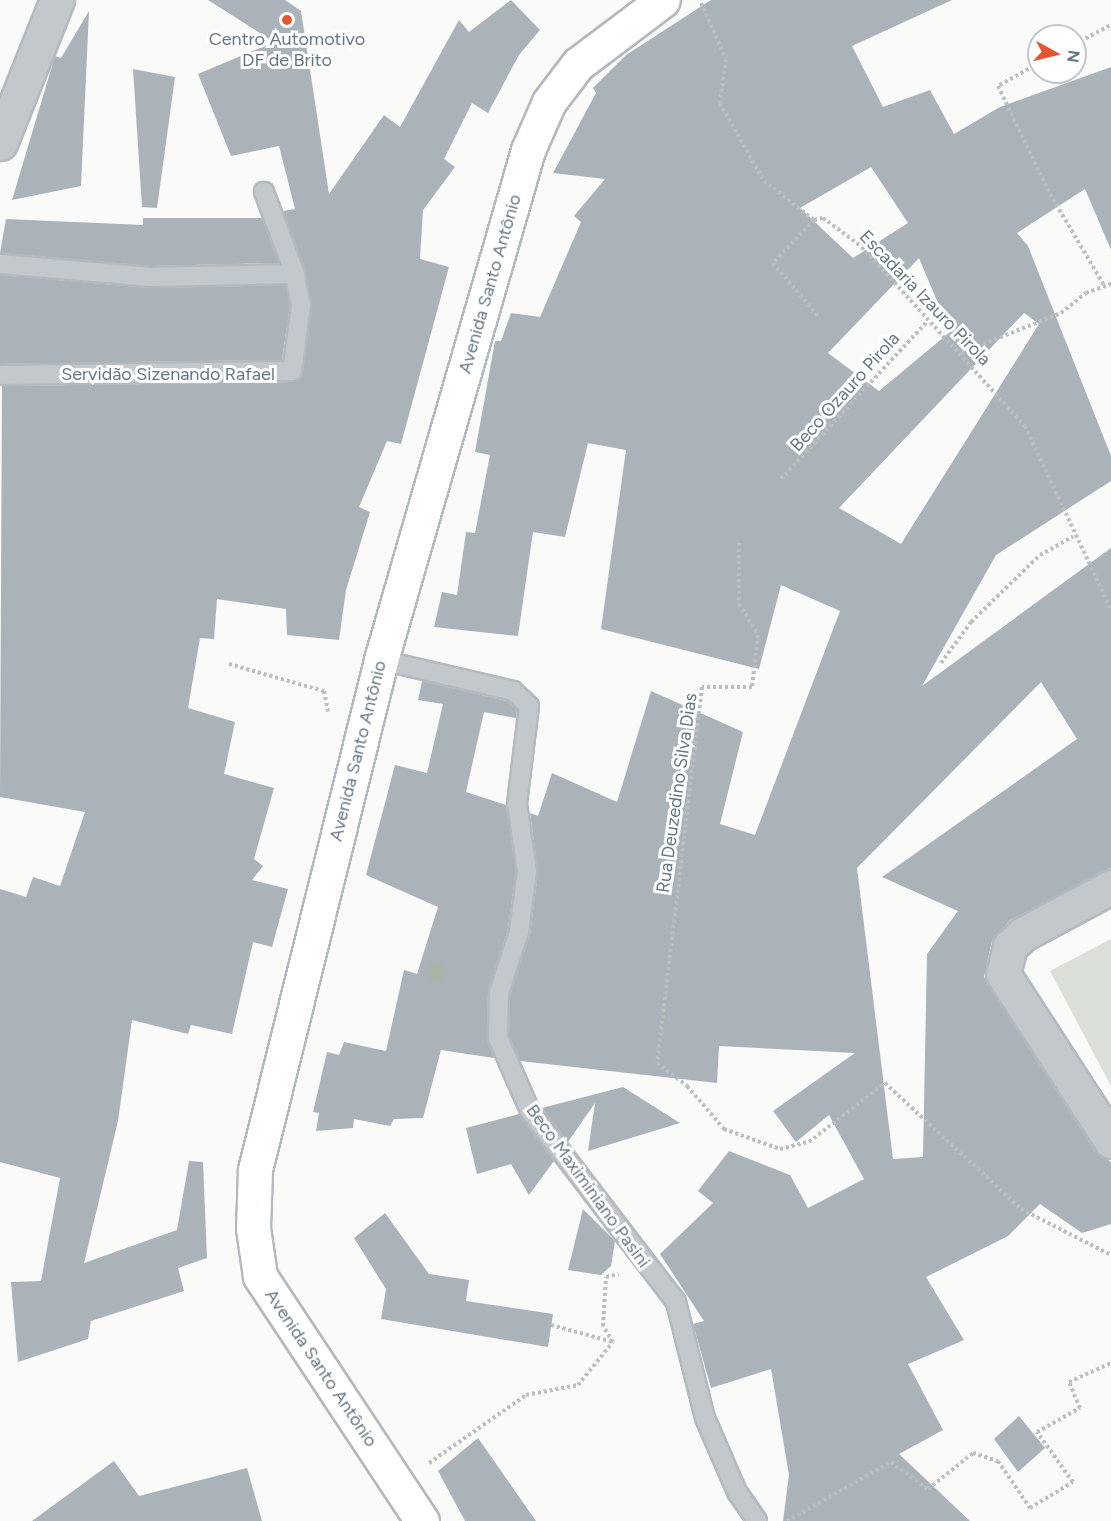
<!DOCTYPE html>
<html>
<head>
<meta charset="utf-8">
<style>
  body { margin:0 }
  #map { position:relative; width:1111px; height:1521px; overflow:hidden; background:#fafaf8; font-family:Figtree,sans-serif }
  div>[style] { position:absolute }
  .green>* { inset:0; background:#dadfd7 }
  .building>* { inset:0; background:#aab3b9 }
  .path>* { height:4px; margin-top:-2px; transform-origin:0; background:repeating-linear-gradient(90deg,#bbbfc2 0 3px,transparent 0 6px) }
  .roads { filter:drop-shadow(2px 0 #b3babf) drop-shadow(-2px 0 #b3babf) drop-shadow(0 2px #b3babf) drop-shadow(0 -2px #b3babf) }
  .lane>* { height:18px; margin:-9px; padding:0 9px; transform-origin:9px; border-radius:9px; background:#c3c8cc }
  .street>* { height:33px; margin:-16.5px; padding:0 16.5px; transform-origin:16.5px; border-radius:16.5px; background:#c3c8cc }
  .secondary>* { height:33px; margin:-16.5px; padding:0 16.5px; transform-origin:16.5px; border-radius:16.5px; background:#fff }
  .trees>* { width:18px; height:18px; margin:-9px; border-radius:50%; background:#aab4a7 }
  .dots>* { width:16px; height:16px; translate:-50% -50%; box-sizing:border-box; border:3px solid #fff; border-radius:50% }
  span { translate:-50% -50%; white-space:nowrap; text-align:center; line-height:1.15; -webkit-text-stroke:6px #fff; paint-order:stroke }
  .poi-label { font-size:18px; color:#657683 }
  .street-label { font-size:18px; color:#657683 }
  .north { position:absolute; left:1027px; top:24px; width:60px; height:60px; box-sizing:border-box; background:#fff; border:2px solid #c1c8cd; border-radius:50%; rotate:98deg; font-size:16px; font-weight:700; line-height:24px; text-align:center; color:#657683 }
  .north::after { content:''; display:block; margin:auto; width:21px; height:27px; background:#e4572e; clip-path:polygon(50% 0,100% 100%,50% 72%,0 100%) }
</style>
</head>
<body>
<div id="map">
  <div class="green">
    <i style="clip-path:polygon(1111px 939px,1111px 1086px,1050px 971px)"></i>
  </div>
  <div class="building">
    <i style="clip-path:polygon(208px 0,285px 0,301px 11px,329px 194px,384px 115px,400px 127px,459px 20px,469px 32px,511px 0,540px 30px,519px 55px,488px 113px,472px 103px,444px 159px,455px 167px,423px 210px,420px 259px,449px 267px,401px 444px,387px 441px,359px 507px,370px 512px,346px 590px,339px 640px,287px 635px,286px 609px,217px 599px,214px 639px,200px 638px,188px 708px,235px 722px,224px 774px,274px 788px,254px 859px,263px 866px,252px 880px,288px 889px,272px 947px,253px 942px,232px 1034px,191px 1025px,188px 1034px,132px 1020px,118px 1121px,84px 1263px,177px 1230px,189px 1161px,203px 1162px,207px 1258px,178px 1268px,184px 1291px,91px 1321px,88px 1339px,18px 1362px,11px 1282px,41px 1281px,60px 1178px,0 1162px,0 889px,26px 897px,33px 877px,60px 886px,85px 812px,0 797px,2px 386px,292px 382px,301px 377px,312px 304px,283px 211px,295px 209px,279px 146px,231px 156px,198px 74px,274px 42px)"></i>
    <i style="clip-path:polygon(evenodd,711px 0,952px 0,852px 46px,883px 107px,930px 90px,954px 134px,1000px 107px,1111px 67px,1111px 250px,1085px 189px,1017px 233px,1028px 246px,1111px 456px,1111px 481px,996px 555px,922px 686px,1111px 548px,1111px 868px,1010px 920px,992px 941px,984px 977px,1095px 1151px,1111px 1162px,1111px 1224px,1082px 1233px,1040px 1204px,1008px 1236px,926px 1277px,964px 1340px,908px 1364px,943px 1430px,899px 1454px,970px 1521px,783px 1521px,789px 1475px,771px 1369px,711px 1388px,693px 1324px,704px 1321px,660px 1254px,713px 1203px,698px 1191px,729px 1151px,790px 1175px,808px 1208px,864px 1179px,829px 1115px,796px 1142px,773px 1111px,855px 1053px,719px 1046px,717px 1083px,520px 1061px,509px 1036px,510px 995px,530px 934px,538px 872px,530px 813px,538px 816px,552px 773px,617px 802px,651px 691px,743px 732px,720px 824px,755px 835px,840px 611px,781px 585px,759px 669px,601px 629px,626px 450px,588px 443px,565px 537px,533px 532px,518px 636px,434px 627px,442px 592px,457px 595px,466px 532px,475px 533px,490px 455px,475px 452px,495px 341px,501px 341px,511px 313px,540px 317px,581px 222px,574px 216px,605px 179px,553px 173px,596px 93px,593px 88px,626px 55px,711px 0,871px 167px,908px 223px,853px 258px,800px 208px,871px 167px,711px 0,919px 258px,950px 332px,879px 391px,828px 353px,919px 258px,711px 0,1024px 313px,1039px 324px,901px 544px,839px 508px,1024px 313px,711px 0,1041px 682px,1077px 739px,882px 877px,958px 911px,927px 954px,923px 1157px,893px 1159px,857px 868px,1041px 682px)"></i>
    <i style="clip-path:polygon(89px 11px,81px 186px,12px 200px,55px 56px,61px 58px)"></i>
    <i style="clip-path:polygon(133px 69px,175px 77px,157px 208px,142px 207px)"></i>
    <i style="clip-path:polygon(143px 218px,262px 218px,279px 263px,151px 266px,0 253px,6px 219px,143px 225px)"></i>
    <i style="clip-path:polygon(0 275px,151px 288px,286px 285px,290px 306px,282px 360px,0 364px)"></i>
    <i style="clip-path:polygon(422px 681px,507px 701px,517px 710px,516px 718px,484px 712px,466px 792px,506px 805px,516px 871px,508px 929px,488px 992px,487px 1038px,494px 1058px,441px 1050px,423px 1118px,394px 1119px,390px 1126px,354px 1119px,353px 1128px,316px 1131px,319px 1113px,313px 1112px,327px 1052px,339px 1055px,344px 1042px,386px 1051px,404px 970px,417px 974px,438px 907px,366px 875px,395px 765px,427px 773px,443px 704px,418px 700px)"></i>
    <i style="clip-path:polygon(623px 1087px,680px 1123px,588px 1151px,595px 1103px,568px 1142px,542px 1108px)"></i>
    <i style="clip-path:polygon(519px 1114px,554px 1161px,529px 1195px,511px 1164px,477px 1174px,466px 1128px)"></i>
    <i style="clip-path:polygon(583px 1209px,615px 1241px,611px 1266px,601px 1275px,568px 1270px)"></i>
    <i style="clip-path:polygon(385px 1213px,429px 1274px,469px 1280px,466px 1301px,553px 1314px,548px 1347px,381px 1319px,386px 1289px,354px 1238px)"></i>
    <i style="clip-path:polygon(1019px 1416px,1045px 1448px,1018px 1472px,994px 1439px)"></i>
    <i style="clip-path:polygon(478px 1438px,536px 1521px,465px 1521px,438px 1471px)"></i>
    <i style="clip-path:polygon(114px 1461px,139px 1496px,247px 1468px,262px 1521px,32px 1521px)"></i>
  </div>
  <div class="path">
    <i style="left:701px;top:3px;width:61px;rotate:65.9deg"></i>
    <i style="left:726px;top:59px;width:44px;rotate:97.8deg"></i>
    <i style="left:720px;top:103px;width:90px;rotate:60.6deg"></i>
    <i style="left:764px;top:181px;width:63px;rotate:38deg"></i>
    <i style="left:814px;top:220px;width:9px;rotate:-13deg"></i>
    <i style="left:823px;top:218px;width:49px;rotate:36.6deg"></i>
    <i style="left:862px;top:247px;width:242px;rotate:47.7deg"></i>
    <i style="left:1025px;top:426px;width:203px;rotate:64.9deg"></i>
    <i style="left:1075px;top:44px;width:41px;rotate:-27.8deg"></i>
    <i style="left:1039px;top:63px;width:47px;rotate:150.7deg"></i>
    <i style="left:998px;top:86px;width:120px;rotate:64.3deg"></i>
    <i style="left:1050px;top:194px;width:108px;rotate:59.4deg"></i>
    <i style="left:814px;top:220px;width:59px;rotate:133.6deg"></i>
    <i style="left:773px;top:263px;width:71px;rotate:49.6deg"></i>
    <i style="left:961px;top:353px;width:108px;rotate:-21.8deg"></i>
    <i style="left:1061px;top:313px;width:32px;rotate:-39deg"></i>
    <i style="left:1086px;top:293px;width:27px;rotate:-20deg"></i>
    <i style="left:781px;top:479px;width:214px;rotate:-47.1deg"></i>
    <i style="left:739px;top:543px;width:61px;rotate:90deg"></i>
    <i style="left:739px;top:604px;width:36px;rotate:58deg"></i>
    <i style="left:758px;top:635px;width:52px;rotate:96.6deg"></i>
    <i style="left:752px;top:687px;width:50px;rotate:180deg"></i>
    <i style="left:702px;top:687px;width:379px;rotate:96.8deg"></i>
    <i style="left:657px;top:1063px;width:38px;rotate:37deg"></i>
    <i style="left:687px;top:1086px;width:57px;rotate:49.3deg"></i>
    <i style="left:724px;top:1129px;width:59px;rotate:19.7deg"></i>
    <i style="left:780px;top:1149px;width:30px;rotate:-14deg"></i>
    <i style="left:809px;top:1142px;width:96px;rotate:-37.8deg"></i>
    <i style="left:885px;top:1083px;width:185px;rotate:42.8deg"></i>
    <i style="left:1021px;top:1209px;width:101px;rotate:27.1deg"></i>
    <i style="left:941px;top:663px;width:51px;rotate:-53.8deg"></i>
    <i style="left:971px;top:622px;width:96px;rotate:-44.2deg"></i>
    <i style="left:1040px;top:555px;width:38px;rotate:-29deg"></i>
    <i style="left:229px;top:664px;width:99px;rotate:15.9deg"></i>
    <i style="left:324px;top:691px;width:21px;rotate:79deg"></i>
    <i style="left:551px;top:1325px;width:64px;rotate:15.3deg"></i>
    <i style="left:429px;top:1463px;width:118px;rotate:-35deg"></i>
    <i style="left:526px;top:1395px;width:53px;rotate:-10.9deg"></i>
    <i style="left:578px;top:1385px;width:55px;rotate:-50.9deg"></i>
    <i style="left:613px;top:1342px;width:19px;rotate:-122deg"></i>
    <i style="left:603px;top:1326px;width:49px;rotate:-86.5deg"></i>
    <i style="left:606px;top:1277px;width:13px;rotate:-13deg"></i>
    <i style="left:787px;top:1521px;width:120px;rotate:-29.6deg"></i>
    <i style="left:891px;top:1462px;width:46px;rotate:36.1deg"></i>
    <i style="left:928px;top:1489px;width:58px;rotate:-38.7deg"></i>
    <i style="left:973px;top:1453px;width:26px;rotate:18deg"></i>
    <i style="left:998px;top:1461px;width:57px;rotate:55.8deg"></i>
    <i style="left:1030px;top:1508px;width:50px;rotate:-31.2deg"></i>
    <i style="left:1073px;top:1482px;width:62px;rotate:-125.8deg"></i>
    <i style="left:1037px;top:1432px;width:49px;rotate:-29.2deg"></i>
    <i style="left:1080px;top:1408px;width:28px;rotate:-113deg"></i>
    <i style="left:1069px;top:1382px;width:46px;rotate:-24.3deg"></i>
  </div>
  <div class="roads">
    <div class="lane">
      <i style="left:0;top:264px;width:152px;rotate:4.9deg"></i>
      <i style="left:151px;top:277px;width:144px;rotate:-1.2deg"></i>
      <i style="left:0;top:375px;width:292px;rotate:-0.8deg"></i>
      <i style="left:292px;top:371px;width:66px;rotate:-82.1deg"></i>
      <i style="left:301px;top:306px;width:33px;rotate:-101deg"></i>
      <i style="left:295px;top:274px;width:88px;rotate:-110.7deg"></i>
      <i style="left:381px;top:660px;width:136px;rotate:13.2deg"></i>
      <i style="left:513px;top:691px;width:22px;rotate:43deg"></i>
      <i style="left:529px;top:706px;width:99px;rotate:97deg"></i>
      <i style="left:517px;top:804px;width:68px;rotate:81.5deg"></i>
      <i style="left:527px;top:871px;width:62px;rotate:97.5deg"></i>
      <i style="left:519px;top:932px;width:64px;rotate:108.2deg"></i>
      <i style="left:499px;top:993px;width:45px;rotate:91.3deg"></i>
      <i style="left:498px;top:1038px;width:80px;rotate:66.3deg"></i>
      <i style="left:530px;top:1111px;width:240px;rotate:52.6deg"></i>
      <i style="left:676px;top:1302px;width:120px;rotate:76deg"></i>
      <i style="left:705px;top:1418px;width:81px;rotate:66.6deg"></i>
      <i style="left:737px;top:1492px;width:35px;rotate:55deg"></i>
    </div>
    <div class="street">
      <i style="left:0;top:143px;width:154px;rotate:-68.3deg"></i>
      <i style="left:1111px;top:887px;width:100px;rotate:151.9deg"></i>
      <i style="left:1023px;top:934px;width:18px;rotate:137deg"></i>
      <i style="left:1010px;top:946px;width:29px;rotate:104deg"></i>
      <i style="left:1003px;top:974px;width:199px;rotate:57.1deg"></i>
    </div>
    <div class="secondary">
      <i style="left:422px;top:1521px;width:294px;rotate:-123.5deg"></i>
      <i style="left:260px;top:1276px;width:49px;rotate:-98.3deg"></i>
      <i style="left:253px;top:1228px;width:58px;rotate:-88deg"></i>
      <i style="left:255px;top:1170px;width:525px;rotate:-76.12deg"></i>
      <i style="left:381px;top:660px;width:531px;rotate:-73.92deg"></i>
      <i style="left:528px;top:150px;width:52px;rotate:-66.4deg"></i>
      <i style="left:549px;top:102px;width:48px;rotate:-52.7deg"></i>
      <i style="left:578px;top:64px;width:106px;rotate:-37deg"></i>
    </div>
  </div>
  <div class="trees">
    <i style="left:436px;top:972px"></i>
  </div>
  <div class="dots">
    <i style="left:287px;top:20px;background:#e4572e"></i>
  </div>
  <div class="poi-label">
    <span style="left:287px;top:50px">Centro Automotivo<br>DF de Brito</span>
  </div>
  <div class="street-label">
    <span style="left:490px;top:284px;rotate:-74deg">Avenida Santo Antônio</span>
    <span style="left:925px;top:298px;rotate:46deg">Escadaria Izauro Pirola</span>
    <span style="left:168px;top:374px">Servidão Sizenando Rafael</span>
    <span style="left:845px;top:392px;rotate:-48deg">Beco Ozauro Pirola</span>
    <span style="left:358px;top:751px;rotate:-76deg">Avenida Santo Antônio</span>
    <span style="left:677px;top:793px;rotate:-82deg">Rua Deuzedino Silva Dias</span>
    <span style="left:588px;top:1186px;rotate:54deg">Beco Maximiniano Pasini</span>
    <span style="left:321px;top:1368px;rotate:56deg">Avenida Santo Antônio</span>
  </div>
  <div class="north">N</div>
</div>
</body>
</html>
